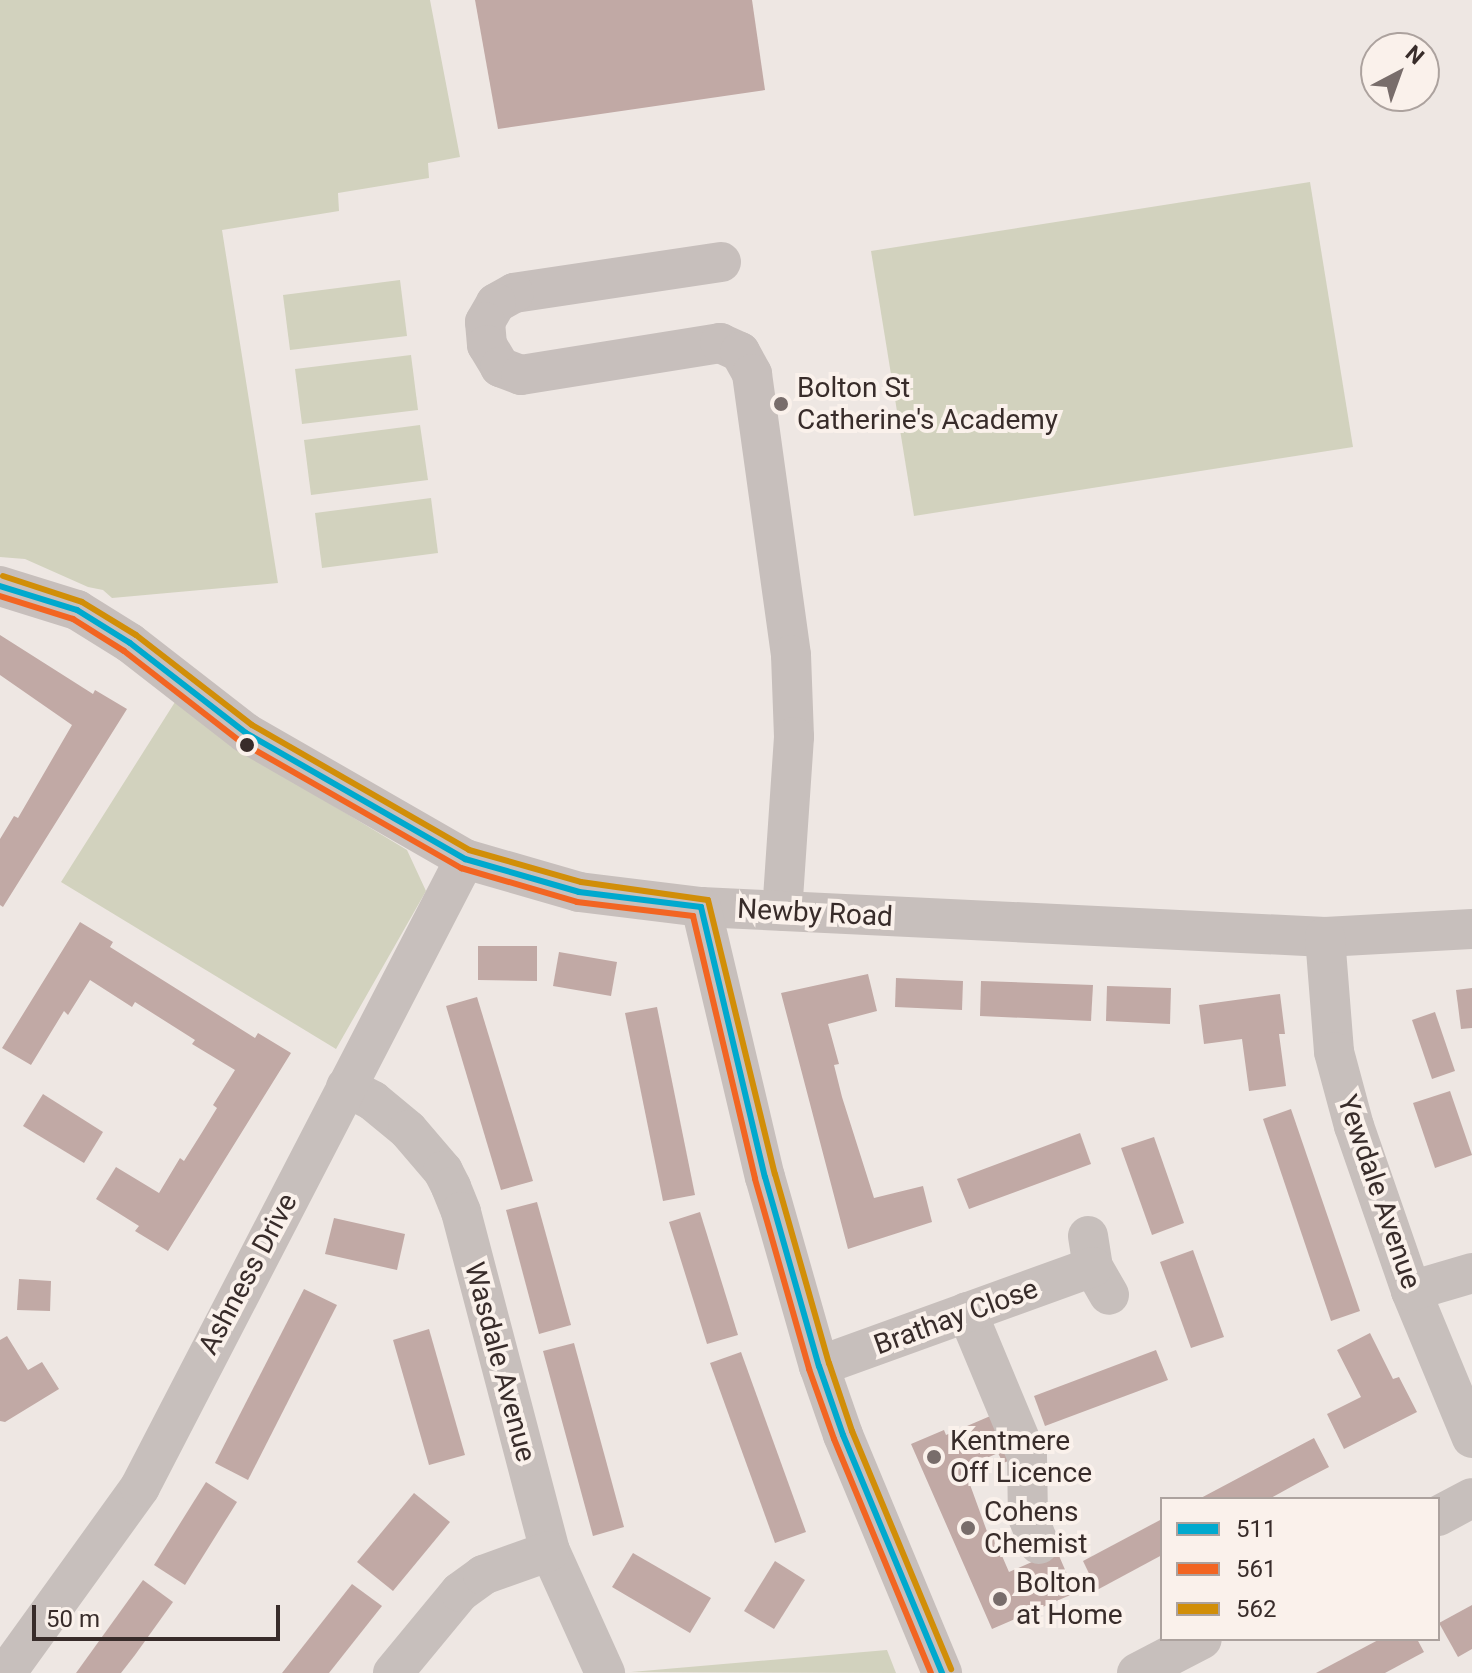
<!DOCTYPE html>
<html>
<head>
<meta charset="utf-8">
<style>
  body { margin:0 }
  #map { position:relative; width:1472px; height:1673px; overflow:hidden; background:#eee7e3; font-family:Roboto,sans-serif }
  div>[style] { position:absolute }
  .green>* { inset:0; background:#d2d2be }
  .building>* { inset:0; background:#c1a9a5 }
  .minor>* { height:40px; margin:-20px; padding:0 20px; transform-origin:20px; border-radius:20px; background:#c7bfbc }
  .bus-1>* { height:6px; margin:-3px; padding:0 3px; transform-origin:3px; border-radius:3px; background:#00a9ce }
  .bus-2>* { height:6px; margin:-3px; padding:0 3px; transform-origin:3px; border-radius:3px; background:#f26522 }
  .bus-3>* { height:6px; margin:-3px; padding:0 3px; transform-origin:3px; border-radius:3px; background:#d18e08 }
  .dots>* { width:22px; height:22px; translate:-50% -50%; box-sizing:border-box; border:4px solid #faf1eb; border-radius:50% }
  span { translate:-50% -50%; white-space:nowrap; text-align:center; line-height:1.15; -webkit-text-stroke:8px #faf1eb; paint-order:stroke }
  .poi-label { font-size:28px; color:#382c2a }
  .left { translate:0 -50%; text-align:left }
  .street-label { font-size:28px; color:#382c2a }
  .legend { position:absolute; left:1160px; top:1497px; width:280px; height:144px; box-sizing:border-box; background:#faf1eb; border:2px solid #aca29e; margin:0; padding:10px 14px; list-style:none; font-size:24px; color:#382c2a }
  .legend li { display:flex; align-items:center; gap:16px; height:40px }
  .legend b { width:40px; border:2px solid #aca29e }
  .north { position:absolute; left:1360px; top:32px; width:80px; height:80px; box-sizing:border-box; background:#faf1eb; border:2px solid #aca29e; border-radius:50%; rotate:41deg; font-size:22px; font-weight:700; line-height:32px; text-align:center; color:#382c2a }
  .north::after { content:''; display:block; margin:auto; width:28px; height:36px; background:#786d6b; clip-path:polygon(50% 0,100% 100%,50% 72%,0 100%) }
  .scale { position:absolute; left:32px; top:1605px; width:248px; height:36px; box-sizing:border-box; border:4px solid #382c2a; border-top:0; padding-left:10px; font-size:24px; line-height:28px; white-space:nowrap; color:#382c2a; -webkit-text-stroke:6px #faf1eb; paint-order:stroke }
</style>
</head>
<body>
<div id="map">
  <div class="green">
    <i style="clip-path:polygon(0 0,430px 0,460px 157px,428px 163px,429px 178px,338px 193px,339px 211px,222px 230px,278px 583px,112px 598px,103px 590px,88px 587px,25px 559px,0 557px)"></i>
    <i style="clip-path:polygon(1310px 182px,1353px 447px,914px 516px,871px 251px)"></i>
    <i style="clip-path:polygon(400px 280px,407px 336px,290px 350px,283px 295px)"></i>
    <i style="clip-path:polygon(411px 355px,418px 410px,302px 424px,295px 369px)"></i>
    <i style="clip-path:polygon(420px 425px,428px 480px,311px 495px,304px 440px)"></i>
    <i style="clip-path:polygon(431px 498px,438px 553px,322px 568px,315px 513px)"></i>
    <i style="clip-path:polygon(175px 702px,231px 744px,407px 850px,426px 891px,336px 1049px,61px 882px)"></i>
    <i style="clip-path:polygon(887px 1650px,896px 1673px,631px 1672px)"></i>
  </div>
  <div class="building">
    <i style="clip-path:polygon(475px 0,752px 0,765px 90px,498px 129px)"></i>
    <i style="clip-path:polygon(0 635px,93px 694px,95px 690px,127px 709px,3px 907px,0 905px,0 839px,14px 816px,18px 818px,72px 725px,0 675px)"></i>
    <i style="clip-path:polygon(80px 922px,113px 942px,110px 947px,255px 1038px,258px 1033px,291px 1053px,168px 1251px,135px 1231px,139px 1226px,96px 1199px,116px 1167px,159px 1193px,180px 1158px,184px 1161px,201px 1134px,217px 1108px,213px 1105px,235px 1070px,192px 1044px,195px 1040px,135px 1002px,132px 1007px,90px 980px,68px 1015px,64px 1011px,31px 1065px,2px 1048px)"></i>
    <i style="clip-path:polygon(478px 946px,537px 946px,537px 981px,478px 980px)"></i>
    <i style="clip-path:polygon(559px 952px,617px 962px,611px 996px,553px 986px)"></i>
    <i style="clip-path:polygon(868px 974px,877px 1011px,828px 1024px,839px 1064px,834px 1065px,842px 1097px,874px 1198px,923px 1186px,932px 1222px,848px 1249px,781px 993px)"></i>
    <i style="clip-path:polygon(896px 978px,963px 981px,962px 1010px,895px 1007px)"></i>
    <i style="clip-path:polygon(981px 981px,1093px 985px,1091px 1021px,980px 1016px)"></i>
    <i style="clip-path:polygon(1107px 986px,1171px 988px,1170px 1024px,1106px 1021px)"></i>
    <i style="clip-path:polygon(1472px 988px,1472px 1028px,1461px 1029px,1456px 990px)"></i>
    <i style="clip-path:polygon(1280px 994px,1285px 1034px,1279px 1034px,1286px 1086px,1249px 1091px,1242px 1039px,1204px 1044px,1199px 1005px)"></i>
    <i style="clip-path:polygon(477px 997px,533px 1181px,501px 1190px,446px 1006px)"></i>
    <i style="clip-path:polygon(657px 1007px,695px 1195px,663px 1201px,625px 1013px)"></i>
    <i style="clip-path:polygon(1435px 1012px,1455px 1071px,1432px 1079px,1412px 1020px)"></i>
    <i style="clip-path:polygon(1450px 1091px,1472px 1155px,1435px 1168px,1413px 1103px)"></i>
    <i style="clip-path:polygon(43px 1094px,103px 1132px,84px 1163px,23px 1126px)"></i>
    <i style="clip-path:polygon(1291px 1109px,1360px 1311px,1331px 1321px,1263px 1119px)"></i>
    <i style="clip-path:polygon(1080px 1133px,1091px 1164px,969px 1209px,957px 1179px)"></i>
    <i style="clip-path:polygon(1154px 1137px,1184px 1223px,1152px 1235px,1121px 1148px)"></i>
    <i style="clip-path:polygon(537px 1202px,571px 1325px,539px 1334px,506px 1210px)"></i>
    <i style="clip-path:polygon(700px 1212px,738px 1335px,707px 1344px,669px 1222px)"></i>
    <i style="clip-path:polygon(334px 1218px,405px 1234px,397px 1270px,325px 1254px)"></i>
    <i style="clip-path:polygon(1193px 1250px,1224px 1337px,1191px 1348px,1160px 1262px)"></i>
    <i style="clip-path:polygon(19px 1279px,51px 1281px,50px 1311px,17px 1310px)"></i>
    <i style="clip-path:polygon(304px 1289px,337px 1305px,248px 1480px,215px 1463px)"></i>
    <i style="clip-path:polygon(429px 1329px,465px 1455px,429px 1465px,393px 1340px)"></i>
    <i style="clip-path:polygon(1370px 1333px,1393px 1379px,1399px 1377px,1417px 1412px,1344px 1449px,1327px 1414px,1361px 1397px,1337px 1350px)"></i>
    <i style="clip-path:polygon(7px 1336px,28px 1370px,42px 1362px,59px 1389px,5px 1422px,0 1421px,0 1340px)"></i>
    <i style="clip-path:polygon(574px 1343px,624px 1527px,593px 1536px,543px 1351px)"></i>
    <i style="clip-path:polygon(1156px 1350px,1168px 1380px,1045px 1426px,1034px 1396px)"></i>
    <i style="clip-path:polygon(741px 1352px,806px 1532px,775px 1543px,710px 1363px)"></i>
    <i style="clip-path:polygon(995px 1414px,1014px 1459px,1003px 1463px,998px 1453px,964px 1468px,989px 1537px,993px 1535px,1009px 1572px,1057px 1551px,1075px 1593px,992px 1629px,911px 1444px,944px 1430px,946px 1435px)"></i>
    <i style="clip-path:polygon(1314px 1438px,1329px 1467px,1300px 1482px,1269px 1499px,1199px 1499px)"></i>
    <i style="clip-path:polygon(206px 1482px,237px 1502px,185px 1585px,154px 1565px)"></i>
    <i style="clip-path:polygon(414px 1493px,450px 1522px,393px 1591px,357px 1562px)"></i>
    <i style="clip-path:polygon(1162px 1519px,1162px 1555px,1097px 1590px,1083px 1561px)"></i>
    <i style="clip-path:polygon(633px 1553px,711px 1598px,690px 1633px,612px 1587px)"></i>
    <i style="clip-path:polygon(775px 1561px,805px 1580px,774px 1629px,744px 1611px)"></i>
    <i style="clip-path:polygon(143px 1580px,173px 1602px,135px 1655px,121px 1673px,76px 1673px)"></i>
    <i style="clip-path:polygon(352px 1584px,382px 1606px,329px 1673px,282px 1673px)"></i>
    <i style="clip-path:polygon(1472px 1605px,1472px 1649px,1458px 1657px,1439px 1623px)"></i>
    <i style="clip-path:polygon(1380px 1639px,1417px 1639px,1424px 1652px,1385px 1673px,1316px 1673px)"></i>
  </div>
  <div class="minor">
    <i style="left:721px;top:262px;width:209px;rotate:171.5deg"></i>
    <i style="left:514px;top:293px;width:21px;rotate:151deg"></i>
    <i style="left:496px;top:303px;width:22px;rotate:120deg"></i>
    <i style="left:485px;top:322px;width:23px;rotate:85deg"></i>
    <i style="left:487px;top:345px;width:26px;rotate:59deg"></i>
    <i style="left:500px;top:367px;width:22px;rotate:21deg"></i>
    <i style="left:521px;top:375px;width:202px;rotate:-9.1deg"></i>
    <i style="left:720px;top:343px;width:22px;rotate:24deg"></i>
    <i style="left:740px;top:352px;width:25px;rotate:61deg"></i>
    <i style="left:752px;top:374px;width:284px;rotate:82.1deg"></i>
    <i style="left:791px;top:655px;width:82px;rotate:87.9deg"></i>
    <i style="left:794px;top:737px;width:174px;rotate:93.9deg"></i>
    <i style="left:0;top:586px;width:81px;rotate:17.3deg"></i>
    <i style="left:77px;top:610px;width:62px;rotate:31.9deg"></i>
    <i style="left:130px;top:643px;width:147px;rotate:37.8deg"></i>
    <i style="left:246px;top:733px;width:253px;rotate:29.9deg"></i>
    <i style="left:465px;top:859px;width:119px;rotate:16.1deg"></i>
    <i style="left:579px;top:892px;width:123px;rotate:7deg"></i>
    <i style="left:701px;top:907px;width:625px;rotate:2.75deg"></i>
    <i style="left:1325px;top:937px;width:147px;rotate:-3.1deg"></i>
    <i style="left:701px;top:907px;width:277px;rotate:76.7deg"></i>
    <i style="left:765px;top:1177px;width:197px;rotate:74.1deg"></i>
    <i style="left:819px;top:1366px;width:73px;rotate:70.8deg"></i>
    <i style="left:843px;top:1435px;width:258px;rotate:67.4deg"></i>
    <i style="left:1325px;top:937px;width:115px;rotate:85.5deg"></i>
    <i style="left:1334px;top:1052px;width:77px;rotate:74.9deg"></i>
    <i style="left:1354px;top:1126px;width:175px;rotate:70.9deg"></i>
    <i style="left:1411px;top:1291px;width:159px;rotate:67.5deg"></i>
    <i style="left:346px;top:1087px;width:30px;rotate:27deg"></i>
    <i style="left:373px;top:1101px;width:45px;rotate:39.6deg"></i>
    <i style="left:408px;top:1130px;width:54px;rotate:49.5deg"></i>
    <i style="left:443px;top:1171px;width:18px;rotate:63deg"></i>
    <i style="left:451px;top:1187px;width:27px;rotate:68deg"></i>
    <i style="left:461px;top:1212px;width:350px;rotate:75.3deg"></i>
    <i style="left:550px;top:1551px;width:134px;rotate:65.7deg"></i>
    <i style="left:1088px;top:1236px;width:31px;rotate:81deg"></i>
    <i style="left:1093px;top:1267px;width:32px;rotate:60deg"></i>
    <i style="left:1411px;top:1291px;width:64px;rotate:-16.4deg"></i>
    <i style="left:967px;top:1312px;width:156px;rotate:67.4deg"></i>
    <i style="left:1027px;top:1456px;width:61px;rotate:89.1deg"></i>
    <i style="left:1028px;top:1517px;width:29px;rotate:68deg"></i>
    <i style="left:819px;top:1366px;width:291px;rotate:-19.9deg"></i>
    <i style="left:1438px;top:1516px;width:38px;rotate:-28deg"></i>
    <i style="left:6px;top:1673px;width:229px;rotate:-54.2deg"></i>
    <i style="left:140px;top:1487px;width:707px;rotate:-62.64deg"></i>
    <i style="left:393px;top:1673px;width:105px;rotate:-50.4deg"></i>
    <i style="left:460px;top:1592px;width:29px;rotate:-36deg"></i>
    <i style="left:483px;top:1575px;width:71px;rotate:-19.7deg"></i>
    <i style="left:1137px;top:1673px;width:73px;rotate:-27.6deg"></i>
  </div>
  <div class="bus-1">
    <i style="left:0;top:586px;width:81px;rotate:17.3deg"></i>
    <i style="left:77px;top:610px;width:62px;rotate:31.9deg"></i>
    <i style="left:130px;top:643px;width:147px;rotate:37.8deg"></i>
    <i style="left:246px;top:733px;width:253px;rotate:29.9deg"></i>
    <i style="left:465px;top:859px;width:119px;rotate:16.1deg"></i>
    <i style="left:579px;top:892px;width:123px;rotate:7deg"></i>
    <i style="left:701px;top:907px;width:277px;rotate:76.7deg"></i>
    <i style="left:765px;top:1177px;width:197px;rotate:74.1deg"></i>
    <i style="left:819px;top:1366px;width:73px;rotate:70.8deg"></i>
    <i style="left:843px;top:1435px;width:258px;rotate:67.4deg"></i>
  </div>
  <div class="bus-2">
    <i style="left:0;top:596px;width:77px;rotate:17.5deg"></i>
    <i style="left:73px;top:619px;width:60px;rotate:32.1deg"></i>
    <i style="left:124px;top:651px;width:148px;rotate:37.9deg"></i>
    <i style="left:241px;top:742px;width:254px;rotate:29.8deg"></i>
    <i style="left:461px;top:868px;width:121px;rotate:16.3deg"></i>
    <i style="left:577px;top:902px;width:117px;rotate:6.9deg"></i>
    <i style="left:693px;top:916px;width:270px;rotate:76.7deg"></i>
    <i style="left:755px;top:1179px;width:198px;rotate:74.1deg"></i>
    <i style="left:809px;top:1369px;width:74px;rotate:70.3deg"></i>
    <i style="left:834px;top:1439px;width:253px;rotate:67.5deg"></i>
  </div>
  <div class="bus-3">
    <i style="left:3px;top:576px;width:83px;rotate:18.2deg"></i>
    <i style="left:82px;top:602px;width:63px;rotate:31.4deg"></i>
    <i style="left:136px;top:635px;width:147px;rotate:37.8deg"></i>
    <i style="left:252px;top:725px;width:250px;rotate:29.9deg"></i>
    <i style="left:469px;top:850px;width:116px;rotate:15.9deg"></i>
    <i style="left:581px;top:882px;width:128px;rotate:8.1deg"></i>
    <i style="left:708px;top:900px;width:282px;rotate:76.3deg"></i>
    <i style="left:775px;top:1174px;width:197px;rotate:74.1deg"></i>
    <i style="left:829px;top:1363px;width:72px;rotate:71.3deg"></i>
    <i style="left:852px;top:1431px;width:258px;rotate:67.4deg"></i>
  </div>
  <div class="dots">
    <i style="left:781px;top:404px;background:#786d6b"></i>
    <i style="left:247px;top:745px;background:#382c2a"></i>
    <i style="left:934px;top:1457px;background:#786d6b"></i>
    <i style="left:968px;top:1528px;background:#786d6b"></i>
    <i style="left:1000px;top:1599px;background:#786d6b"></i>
  </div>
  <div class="poi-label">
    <span class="left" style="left:797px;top:404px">Bolton St<br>Catherine's Academy</span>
    <span class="left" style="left:950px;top:1457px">Kentmere<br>Off Licence</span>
    <span class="left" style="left:984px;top:1528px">Cohens<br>Chemist</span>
    <span class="left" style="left:1016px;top:1599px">Bolton<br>at Home</span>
  </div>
  <div class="street-label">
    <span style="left:815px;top:913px;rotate:3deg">Newby Road</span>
    <span style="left:1379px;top:1192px;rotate:71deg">Yewdale Avenue</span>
    <span style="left:248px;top:1274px;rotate:-62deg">Ashness Drive</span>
    <span style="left:956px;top:1317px;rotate:-20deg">Brathay Close</span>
    <span style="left:500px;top:1362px;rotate:75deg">Wasdale Avenue</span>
  </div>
  <ul class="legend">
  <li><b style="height:10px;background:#00a9ce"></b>511</li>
  <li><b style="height:10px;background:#f26522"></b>561</li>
  <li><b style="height:10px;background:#d18e08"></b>562</li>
  </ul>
  <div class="north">N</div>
  <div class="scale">50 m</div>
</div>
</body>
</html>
